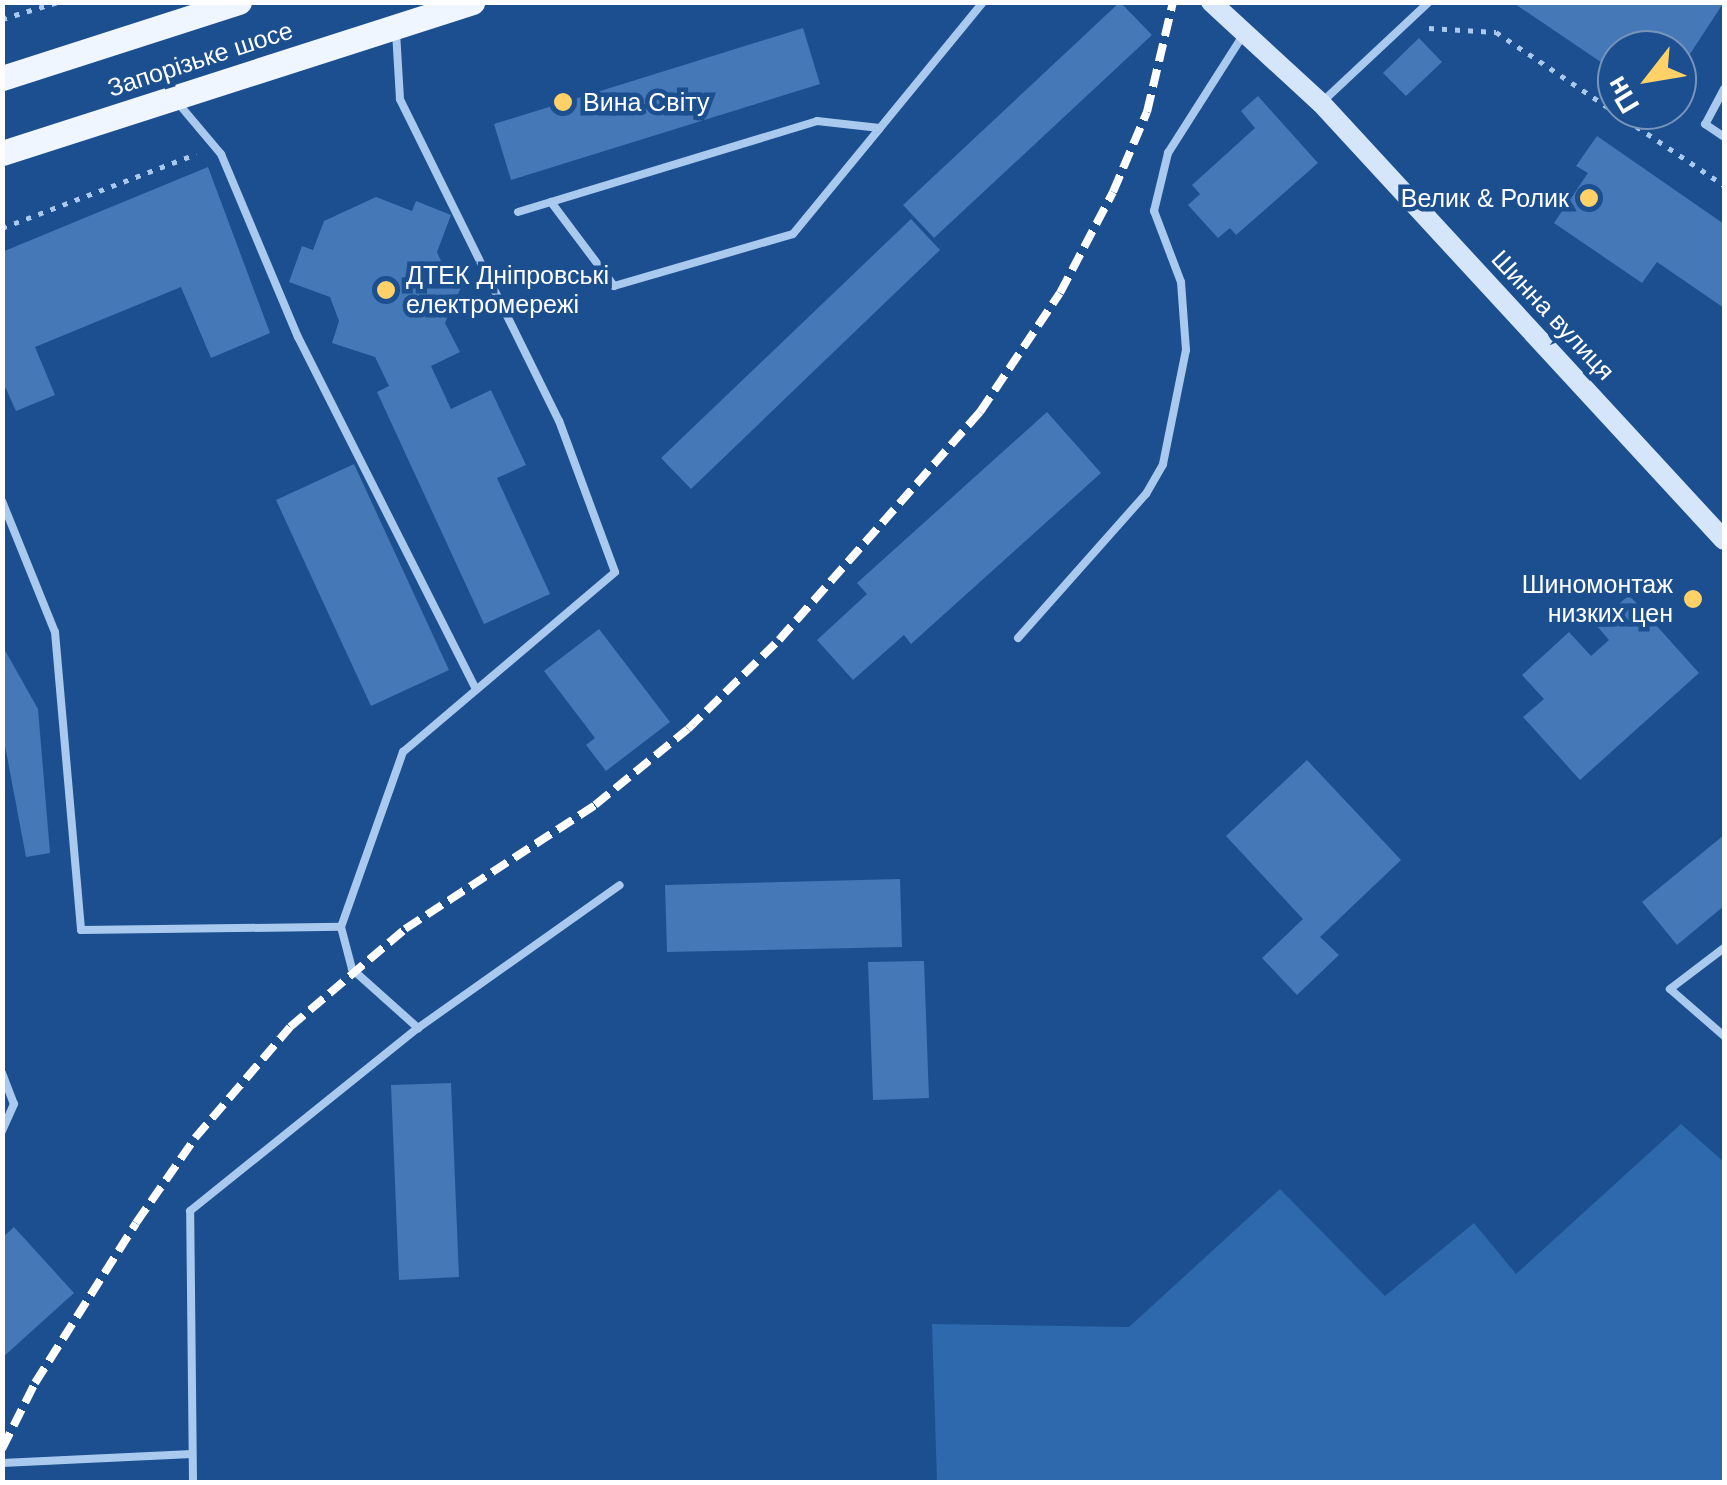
<!DOCTYPE html>
<html>
<head>
<meta charset="utf-8">
<style>
  body { margin:0 }
  #map { position:relative; width:1727px; height:1485px; overflow:hidden; background:#1b4f8f; font-family:Helvetica,sans-serif }
  div>[style] { position:absolute }
  .green>* { inset:0; background:#2e69ad }
  .building>* { inset:0; background:#4478b7 }
  .path>* { height:5px; margin-top:-2.5px; transform-origin:0; background:repeating-linear-gradient(90deg,#a9c9ee 0 5px,transparent 0 13px) }
  .lane>* { height:8px; margin:-4px; padding:0 4px; transform-origin:4px; border-radius:4px; background:#a9c9ee }
  .secondary>* { height:20px; margin:-10px; padding:0 10px; transform-origin:10px; border-radius:10px; background:#d6e6fa }
  .primary>* { height:25px; margin:-12.5px; padding:0 12.5px; transform-origin:12.5px; border-radius:12.5px; background:#f0f6ff }
  .rail>* { height:8px; margin-top:-4px; transform-origin:0; background:repeating-linear-gradient(90deg,#fff 0 18px,transparent 0 26px) }
  .dots>* { width:28px; height:28px; translate:-50% -50%; box-sizing:border-box; border:5px solid #1b4f8f; border-radius:50% }
  span { translate:-50% -50%; white-space:nowrap; text-align:center; line-height:1.15; -webkit-text-stroke:9px #1b4f8f; paint-order:stroke }
  .street-label { font-size:25px; color:#fff }
  .poi-label { font-size:25px; color:#fff }
  .left { translate:0 -50%; text-align:left }
  .right { translate:-100% -50%; text-align:right }
  .frame { position:absolute; inset:0; border:5px solid #fff; pointer-events:none }
  .north { position:absolute; left:1597px; top:30px; width:100px; height:100px; box-sizing:border-box; background:#1b4f8f; border:2px solid #7695bc; border-radius:50%; rotate:239deg; font-size:28px; font-weight:700; line-height:40px; text-align:center; color:#fff }
  .north::after { content:''; display:block; margin:auto; width:35px; height:45px; background:#ffd166; clip-path:polygon(50% 0,100% 100%,50% 72%,0 100%) }
</style>
</head>
<body>
<div id="map">
  <div class="green">
    <i style="clip-path:polygon(1681px 1124px,1724px 1162px,1724px 1482px,937px 1482px,932px 1324px,1129px 1327px,1280px 1189px,1385px 1296px,1474px 1223px,1516px 1274px)"></i>
  </div>
  <div class="building">
    <i style="clip-path:polygon(1120px 2px,1152px 35px,934px 238px,903px 205px)"></i>
    <i style="clip-path:polygon(1512px 2px,1724px 2px,1677px 74px,1677px 50px,1617px 50px,1617px 73px)"></i>
    <i style="clip-path:polygon(803px 28px,820px 84px,511px 180px,494px 124px)"></i>
    <i style="clip-path:polygon(1419px 38px,1442px 62px,1406px 96px,1383px 73px)"></i>
    <i style="clip-path:polygon(1258px 96px,1318px 163px,1236px 235px,1230px 228px,1218px 238px,1188px 205px,1200px 194px,1192px 185px,1255px 128px,1241px 111px)"></i>
    <i style="clip-path:polygon(1597px 136px,1724px 224px,1724px 308px,1657px 262px,1642px 283px,1554px 223px,1588px 173px,1576px 166px)"></i>
    <i style="clip-path:polygon(208px 167px,270px 333px,211px 358px,181px 287px,35px 347px,55px 395px,16px 411px,2px 380px,2px 252px)"></i>
    <i style="clip-path:polygon(376px 197px,412px 211px,416px 201px,451px 215px,437px 252px,448px 277px,463px 283px,445px 323px,460px 352px,431px 366px,451px 409px,491px 390px,526px 465px,497px 478px,550px 594px,484px 624px,377px 392px,389px 386px,375px 357px,332px 343px,339px 321px,330px 297px,289px 282px,302px 246px,313px 250px,324px 221px)"></i>
    <i style="clip-path:polygon(911px 219px,940px 250px,691px 489px,661px 458px)"></i>
    <i style="clip-path:polygon(1047px 412px,1101px 473px,911px 644px,904px 635px,853px 680px,817px 640px,867px 594px,857px 583px)"></i>
    <i style="clip-path:polygon(354px 464px,449px 670px,371px 706px,276px 500px)"></i>
    <i style="clip-path:polygon(1629px 595px,1699px 673px,1580px 780px,1523px 717px,1544px 699px,1522px 675px,1569px 632px,1591px 656px,1609px 640px,1596px 625px)"></i>
    <i style="clip-path:polygon(599px 629px,670px 722px,606px 771px,586px 745px,595px 738px,544px 671px)"></i>
    <i style="clip-path:polygon(2px 645px,38px 709px,50px 853px,26px 857px,2px 730px)"></i>
    <i style="clip-path:polygon(1307px 760px,1401px 860px,1320px 937px,1339px 955px,1297px 995px,1262px 958px,1303px 919px,1226px 836px)"></i>
    <i style="clip-path:polygon(1724px 835px,1724px 906px,1677px 945px,1642px 902px)"></i>
    <i style="clip-path:polygon(900px 879px,902px 947px,667px 952px,665px 885px)"></i>
    <i style="clip-path:polygon(924px 961px,929px 1098px,873px 1100px,868px 962px)"></i>
    <i style="clip-path:polygon(451px 1083px,459px 1277px,399px 1280px,391px 1085px)"></i>
    <i style="clip-path:polygon(14px 1227px,74px 1293px,2px 1358px,2px 1238px)"></i>
  </div>
  <div class="path">
    <i style="left:2px;top:19px;width:59px;rotate:-16.9deg"></i>
    <i style="left:1429px;top:28px;width:67px;rotate:3.4deg"></i>
    <i style="left:1496px;top:32px;width:275px;rotate:33.9deg"></i>
    <i style="left:2px;top:228px;width:208px;rotate:-20.9deg"></i>
  </div>
  <div class="lane">
    <i style="left:1724px;top:89px;width:40px;rotate:118deg"></i>
    <i style="left:1705px;top:124px;width:23px;rotate:34deg"></i>
    <i style="left:178px;top:103px;width:67px;rotate:49.9deg"></i>
    <i style="left:221px;top:154px;width:199px;rotate:67.2deg"></i>
    <i style="left:298px;top:337px;width:395px;rotate:63.2deg"></i>
    <i style="left:1321px;top:103px;width:148px;rotate:-43.1deg"></i>
    <i style="left:551px;top:202px;width:105px;rotate:53.1deg"></i>
    <i style="left:614px;top:286px;width:186px;rotate:-16.2deg"></i>
    <i style="left:793px;top:234px;width:137px;rotate:-50.6deg"></i>
    <i style="left:518px;top:212px;width:313px;rotate:-16.9deg"></i>
    <i style="left:817px;top:121px;width:63px;rotate:6.3deg"></i>
    <i style="left:880px;top:128px;width:163px;rotate:-50.7deg"></i>
    <i style="left:2px;top:501px;width:141px;rotate:68deg"></i>
    <i style="left:55px;top:632px;width:299px;rotate:85deg"></i>
    <i style="left:81px;top:930px;width:260px;rotate:-0.7deg"></i>
    <i style="left:341px;top:927px;width:186px;rotate:-70.5deg"></i>
    <i style="left:403px;top:752px;width:278px;rotate:-40.3deg"></i>
    <i style="left:615px;top:572px;width:161px;rotate:-110.3deg"></i>
    <i style="left:559px;top:421px;width:359px;rotate:-116.3deg"></i>
    <i style="left:400px;top:99px;width:68px;rotate:-93.4deg"></i>
    <i style="left:1018px;top:638px;width:193px;rotate:-48.4deg"></i>
    <i style="left:1146px;top:494px;width:34px;rotate:-60deg"></i>
    <i style="left:1163px;top:464px;width:116px;rotate:-78.6deg"></i>
    <i style="left:1186px;top:350px;width:68px;rotate:-94.2deg"></i>
    <i style="left:1181px;top:282px;width:76px;rotate:-110.8deg"></i>
    <i style="left:1154px;top:211px;width:60px;rotate:-76.4deg"></i>
    <i style="left:1168px;top:153px;width:138px;rotate:-57.5deg"></i>
    <i style="left:341px;top:927px;width:43px;rotate:75.3deg"></i>
    <i style="left:352px;top:969px;width:89px;rotate:41.8deg"></i>
    <i style="left:418px;top:1028px;width:247px;rotate:-35.3deg"></i>
    <i style="left:1724px;top:948px;width:68px;rotate:142.8deg"></i>
    <i style="left:1670px;top:989px;width:72px;rotate:41deg"></i>
    <i style="left:2px;top:1073px;width:33px;rotate:69deg"></i>
    <i style="left:14px;top:1104px;width:30px;rotate:114deg"></i>
    <i style="left:2px;top:1463px;width:190px;rotate:-2.7deg"></i>
    <i style="left:193px;top:1482px;width:271px;rotate:-90.6deg"></i>
    <i style="left:190px;top:1211px;width:292px;rotate:-38.8deg"></i>
  </div>
  <div class="secondary">
    <i style="left:1211px;top:2px;width:149px;rotate:42.6deg"></i>
    <i style="left:1321px;top:103px;width:594px;rotate:47.32deg"></i>
  </div>
  <div class="primary">
    <i style="left:2px;top:78px;width:249px;rotate:-17.8deg"></i>
    <i style="left:2px;top:153px;width:494px;rotate:-17.8deg"></i>
  </div>
  <div class="rail">
    <i style="left:2px;top:1449px;width:74px;rotate:-63.4deg"></i>
    <i style="left:35px;top:1383px;width:189px;rotate:-57.7deg"></i>
    <i style="left:136px;top:1223px;width:103px;rotate:-55.2deg"></i>
    <i style="left:195px;top:1138px;width:146px;rotate:-49.4deg"></i>
    <i style="left:290px;top:1027px;width:151px;rotate:-40.4deg"></i>
    <i style="left:405px;top:929px;width:227px;rotate:-33.1deg"></i>
    <i style="left:595px;top:805px;width:120px;rotate:-39.3deg"></i>
    <i style="left:688px;top:729px;width:127px;rotate:-44.4deg"></i>
    <i style="left:779px;top:640px;width:304px;rotate:-48.6deg"></i>
    <i style="left:980px;top:412px;width:143px;rotate:-56.1deg"></i>
    <i style="left:1060px;top:293px;width:114px;rotate:-62.3deg"></i>
    <i style="left:1113px;top:192px;width:87px;rotate:-67deg"></i>
    <i style="left:1147px;top:112px;width:113px;rotate:-76.7deg"></i>
  </div>
  <div class="dots">
    <i style="left:563px;top:102px;background:#ffd166"></i>
    <i style="left:1589px;top:198px;background:#ffd166"></i>
    <i style="left:386px;top:290px;background:#ffd166"></i>
    <i style="left:1693px;top:599px;background:#ffd166"></i>
  </div>
  <div class="street-label">
    <span style="left:200px;top:59px;rotate:-18deg">Запорізьке шосе</span>
    <span style="left:1553px;top:315px;rotate:47deg">Шинна вулиця</span>
  </div>
  <div class="poi-label">
    <span class="left" style="left:583px;top:102px">Вина Світу</span>
    <span class="right" style="left:1569px;top:198px">Велик &amp; Ролик</span>
    <span class="left" style="left:406px;top:290px">ДТЕК Дніпровські<br>електромережі</span>
    <span class="right" style="left:1673px;top:599px">Шиномонтаж<br>низких цен</span>
  </div>
  <div class="frame"></div>
  <div class="north">Пн</div>
</div>
</body>
</html>
